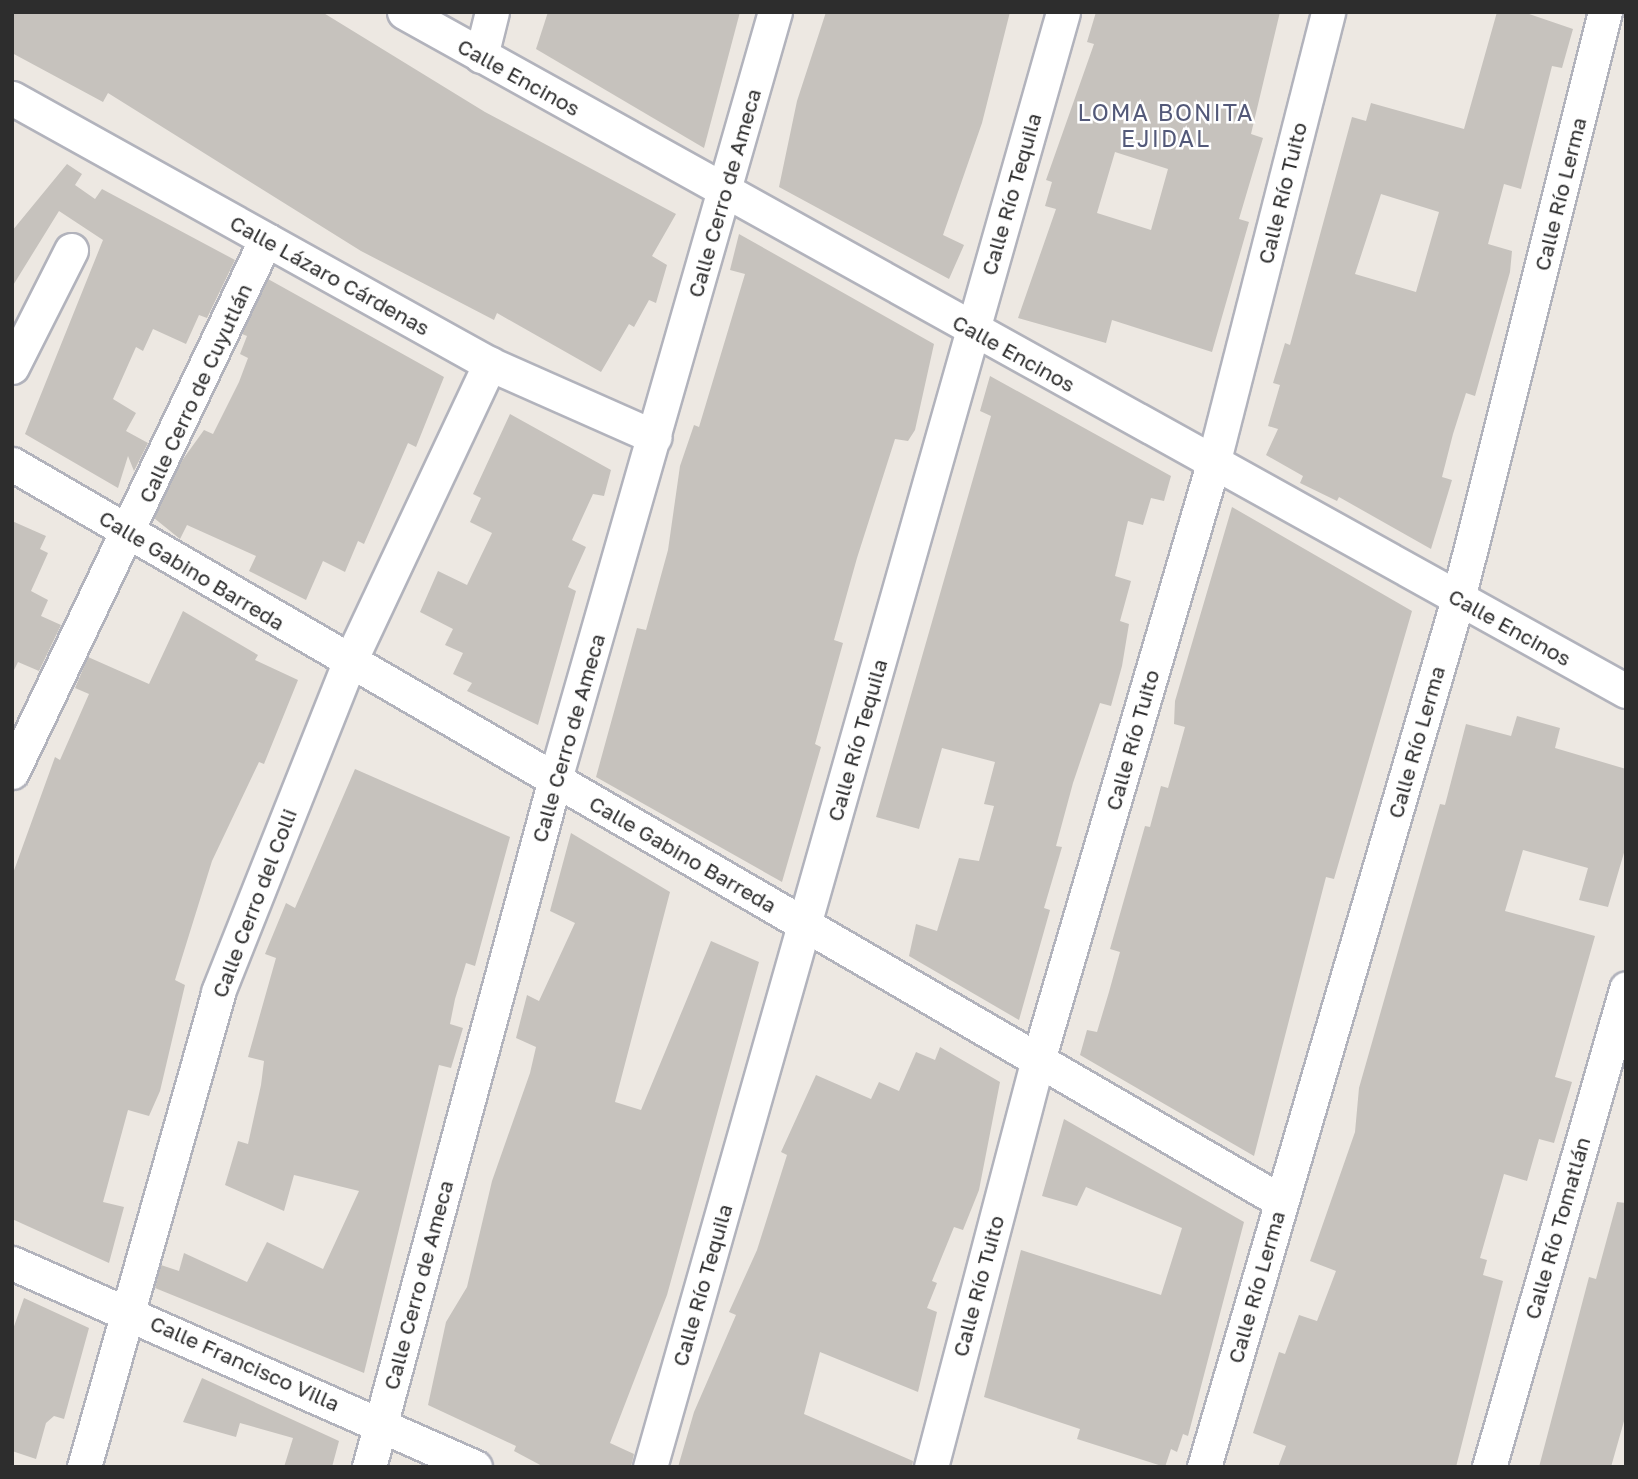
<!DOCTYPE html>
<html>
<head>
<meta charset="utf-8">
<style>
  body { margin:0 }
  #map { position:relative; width:1638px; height:1479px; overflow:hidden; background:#ede8e2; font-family:"Golos Text",sans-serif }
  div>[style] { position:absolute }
  .building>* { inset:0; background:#c6c2bd }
  .roads { filter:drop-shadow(2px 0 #b2b3bc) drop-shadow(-2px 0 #b2b3bc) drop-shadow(0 2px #b2b3bc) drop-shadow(0 -2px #b2b3bc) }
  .minor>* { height:33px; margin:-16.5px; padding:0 16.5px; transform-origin:16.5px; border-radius:16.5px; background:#fff }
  span { translate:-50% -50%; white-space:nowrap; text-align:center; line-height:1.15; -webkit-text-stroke:5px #fff; paint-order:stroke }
  .street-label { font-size:21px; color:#2d2d2d }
  .neighbourhood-label { font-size:23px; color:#535979; letter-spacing:2px }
  .frame { position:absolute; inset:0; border:14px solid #2d2d2d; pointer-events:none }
</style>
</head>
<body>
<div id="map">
  <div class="building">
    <i style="clip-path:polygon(12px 12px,322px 12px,485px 112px,676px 214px,652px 256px,667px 265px,656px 303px,649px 300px,634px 327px,629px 324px,601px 372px,497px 313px,494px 320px,361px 251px,108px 93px,103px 102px,12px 53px)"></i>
    <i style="clip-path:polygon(548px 12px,740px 12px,704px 148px,536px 49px)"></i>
    <i style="clip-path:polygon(826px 12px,1010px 12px,982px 123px,943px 235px,964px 245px,949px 279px,779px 187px,797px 101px)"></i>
    <i style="clip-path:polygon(evenodd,1096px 12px,1280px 12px,1251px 134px,1263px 138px,1239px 219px,1249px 222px,1212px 352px,1112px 320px,1106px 343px,1018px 318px,1056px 209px,1045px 206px,1052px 182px,1046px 180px,1094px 44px,1087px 42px,1096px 12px,1115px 152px,1168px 169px,1151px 230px,1097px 213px,1115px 152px)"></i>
    <i style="clip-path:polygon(evenodd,1497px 12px,1523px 12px,1573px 29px,1562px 68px,1552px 66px,1521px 189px,1504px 184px,1488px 244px,1512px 251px,1510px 272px,1475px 396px,1466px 393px,1453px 434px,1442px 477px,1452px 480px,1431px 549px,1339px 497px,1337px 501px,1300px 483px,1303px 476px,1266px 455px,1278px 429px,1268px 426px,1280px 385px,1273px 383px,1285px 343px,1290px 345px,1352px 117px,1366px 121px,1371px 103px,1464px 129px,1497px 12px,1381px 194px,1439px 212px,1416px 292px,1355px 274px,1381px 194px)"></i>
    <i style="clip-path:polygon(67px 164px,82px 174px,75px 185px,95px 199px,102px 189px,235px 260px,207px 318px,199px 315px,186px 344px,153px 329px,143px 351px,136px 347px,113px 399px,136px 413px,126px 431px,148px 443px,134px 471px,128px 456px,118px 488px,25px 434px,103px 240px,59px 211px,12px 287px,12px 231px)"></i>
    <i style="clip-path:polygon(739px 234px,934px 344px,915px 430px,908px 441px,895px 439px,857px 558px,834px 640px,843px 643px,815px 744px,821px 747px,782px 882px,596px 777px,637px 628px,646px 630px,668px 550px,680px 466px,694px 425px,699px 427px,745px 274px,730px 270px)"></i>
    <i style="clip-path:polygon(268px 279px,444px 377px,416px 447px,408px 443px,364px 544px,358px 541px,345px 572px,323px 561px,306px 600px,249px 571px,256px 556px,187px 525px,180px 539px,154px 518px,181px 462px,204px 430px,213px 434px,239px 382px,248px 358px,240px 354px,247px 336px,242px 334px)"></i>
    <i style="clip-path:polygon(990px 376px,1171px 476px,1164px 501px,1151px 498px,1143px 525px,1128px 521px,1115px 576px,1131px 581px,1120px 621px,1129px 624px,1122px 666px,1111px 706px,1100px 703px,1073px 783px,1056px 846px,1062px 847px,1044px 908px,1050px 910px,1019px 1020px,909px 956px,916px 924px,937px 931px,959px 858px,979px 861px,994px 806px,984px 804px,995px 762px,942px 748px,919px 829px,876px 817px,991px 416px,980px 411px)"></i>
    <i style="clip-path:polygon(510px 414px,611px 470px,604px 496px,593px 494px,572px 540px,586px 547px,568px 587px,576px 591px,538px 725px,467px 691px,472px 683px,453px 674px,463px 653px,445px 645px,453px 629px,420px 612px,438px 571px,467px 585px,492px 533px,470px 522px,481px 498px,473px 494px)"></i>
    <i style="clip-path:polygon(1232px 507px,1412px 611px,1334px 879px,1326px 877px,1254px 1156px,1080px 1055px,1087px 1030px,1097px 1032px,1109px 992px,1120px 952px,1110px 949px,1145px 826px,1150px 827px,1161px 786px,1168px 788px,1185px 727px,1174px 724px,1175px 701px)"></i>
    <i style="clip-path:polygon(12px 521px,46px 536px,40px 549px,48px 553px,31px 591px,48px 600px,41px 616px,61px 625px,39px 671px,18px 662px,12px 674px)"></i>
    <i style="clip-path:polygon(183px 611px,258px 655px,255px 660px,298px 680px,264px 764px,259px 762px,212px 861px,175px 980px,185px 985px,160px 1091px,149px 1116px,128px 1110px,103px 1202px,124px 1207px,109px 1263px,12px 1219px,12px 876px,55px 757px,60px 760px,89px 694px,75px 688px,88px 657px,149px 684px)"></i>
    <i style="clip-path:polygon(1517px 716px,1560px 728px,1555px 748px,1626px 769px,1626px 846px,1608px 907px,1579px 900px,1588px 868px,1523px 850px,1505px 911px,1595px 936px,1555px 1077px,1572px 1082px,1554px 1143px,1539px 1139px,1527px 1181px,1504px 1174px,1480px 1258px,1487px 1260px,1483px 1275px,1503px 1281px,1456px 1467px,1278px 1467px,1286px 1446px,1253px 1433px,1279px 1352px,1285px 1354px,1299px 1315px,1317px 1321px,1336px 1271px,1310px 1261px,1355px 1132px,1359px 1088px,1440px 804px,1445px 805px,1466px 724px,1511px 736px)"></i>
    <i style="clip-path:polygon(355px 769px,510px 837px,475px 966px,466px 963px,455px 999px,450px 1024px,463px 1028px,451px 1068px,439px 1065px,364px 1373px,155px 1288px,161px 1265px,179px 1271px,184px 1253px,247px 1282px,267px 1242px,323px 1269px,359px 1191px,294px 1175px,284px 1211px,225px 1185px,238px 1141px,248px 1144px,261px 1085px,264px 1061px,248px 1057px,276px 958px,265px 954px,286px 903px,295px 908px)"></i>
    <i style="clip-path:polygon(571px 833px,670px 892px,615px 1102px,641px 1110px,711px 941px,759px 962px,667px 1295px,610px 1443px,634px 1454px,631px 1467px,544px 1467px,514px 1451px,516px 1446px,428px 1405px,446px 1322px,467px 1287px,492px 1181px,530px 1073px,536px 1047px,516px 1038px,527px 995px,539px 1001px,575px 923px,550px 911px)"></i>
    <i style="clip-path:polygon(940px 1047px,1000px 1082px,979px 1190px,963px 1230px,954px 1227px,932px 1281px,937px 1283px,927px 1308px,937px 1312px,918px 1392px,820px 1352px,804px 1414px,913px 1461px,912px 1467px,678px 1467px,694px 1412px,736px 1315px,729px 1312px,757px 1250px,787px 1155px,781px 1152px,816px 1075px,871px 1099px,879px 1082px,899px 1091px,916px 1052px,935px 1060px)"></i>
    <i style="clip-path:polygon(1064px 1119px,1244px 1222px,1188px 1436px,1183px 1434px,1177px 1452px,1171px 1449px,1165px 1467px,1077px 1439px,1080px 1429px,984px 1397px,1021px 1250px,1161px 1295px,1182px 1228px,1086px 1187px,1077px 1206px,1042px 1196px)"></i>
    <i style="clip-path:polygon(1617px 1202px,1626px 1203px,1626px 1414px,1611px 1467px,1539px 1467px,1589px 1277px,1596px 1279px)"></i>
    <i style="clip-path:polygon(24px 1298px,89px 1328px,64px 1419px,54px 1416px,46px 1423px,36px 1459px,12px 1451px,12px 1332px)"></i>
    <i style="clip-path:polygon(202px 1378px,339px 1441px,332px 1467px,284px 1467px,293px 1438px,240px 1423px,236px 1437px,183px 1422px)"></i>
  </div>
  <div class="roads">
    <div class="minor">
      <i style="left:404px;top:12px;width:1398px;rotate:29.06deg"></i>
      <i style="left:481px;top:56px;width:45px;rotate:-76deg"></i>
      <i style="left:12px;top:98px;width:547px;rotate:29.1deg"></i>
      <i style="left:490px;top:364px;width:180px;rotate:23.9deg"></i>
      <i style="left:12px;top:367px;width:131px;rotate:-63.2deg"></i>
      <i style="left:12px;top:464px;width:1467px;rotate:30.15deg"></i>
      <i style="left:12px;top:772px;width:590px;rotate:-64.52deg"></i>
      <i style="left:12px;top:1263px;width:506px;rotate:23.78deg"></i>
      <i style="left:84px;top:1467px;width:494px;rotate:-74.2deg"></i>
      <i style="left:218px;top:992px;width:354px;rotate:-68.3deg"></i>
      <i style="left:349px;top:663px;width:331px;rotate:-64.8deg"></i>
      <i style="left:369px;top:1467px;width:713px;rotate:-74.87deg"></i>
      <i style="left:555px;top:779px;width:798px;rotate:-74deg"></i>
      <i style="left:650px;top:1467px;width:1512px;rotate:-74.15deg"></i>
      <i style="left:931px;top:1467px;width:421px;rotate:-75.3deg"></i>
      <i style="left:1038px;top:1060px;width:621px;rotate:-73.64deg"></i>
      <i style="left:1213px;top:464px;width:466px;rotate:-75.7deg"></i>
      <i style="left:1204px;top:1467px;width:904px;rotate:-73.69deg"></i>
      <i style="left:1458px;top:599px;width:605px;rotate:-75.94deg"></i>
      <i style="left:1489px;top:1467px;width:498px;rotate:-74deg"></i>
    </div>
  </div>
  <div class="street-label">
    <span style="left:519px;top:77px;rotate:29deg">Calle Encinos</span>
    <span style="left:724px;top:193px;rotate:-74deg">Calle Cerro de Ameca</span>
    <span style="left:1282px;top:193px;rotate:-76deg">Calle Río Tuito</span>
    <span style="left:1011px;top:194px;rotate:-74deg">Calle Río Tequila</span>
    <span style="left:1560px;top:194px;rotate:-76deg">Calle Río Lerma</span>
    <span style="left:330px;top:275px;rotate:29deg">Calle Lázaro Cárdenas</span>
    <span style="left:1014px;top:353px;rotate:29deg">Calle Encinos</span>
    <span style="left:195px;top:393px;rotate:-65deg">Calle Cerro de Cuyutlán</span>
    <span style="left:192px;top:570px;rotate:31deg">Calle Gabino Barreda</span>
    <span style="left:1510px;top:627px;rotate:29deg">Calle Encinos</span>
    <span style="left:568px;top:738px;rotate:-74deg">Calle Cerro de Ameca</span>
    <span style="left:857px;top:740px;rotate:-74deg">Calle Río Tequila</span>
    <span style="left:1132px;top:740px;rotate:-74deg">Calle Río Tuito</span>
    <span style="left:1416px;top:742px;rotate:-74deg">Calle Río Lerma</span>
    <span style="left:683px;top:854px;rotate:30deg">Calle Gabino Barreda</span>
    <span style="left:254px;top:903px;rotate:-69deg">Calle Cerro del Colli</span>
    <span style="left:1557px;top:1228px;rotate:-74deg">Calle Río Tomatlán</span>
    <span style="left:418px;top:1285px;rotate:-75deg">Calle Cerro de Ameca</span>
    <span style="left:702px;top:1285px;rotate:-74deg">Calle Río Tequila</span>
    <span style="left:978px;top:1286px;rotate:-75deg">Calle Río Tuito</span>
    <span style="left:1256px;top:1287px;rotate:-74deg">Calle Río Lerma</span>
    <span style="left:245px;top:1363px;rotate:24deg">Calle Francisco Villa</span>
  </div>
  <div class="neighbourhood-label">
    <span style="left:1166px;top:125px">LOMA BONITA<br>EJIDAL</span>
  </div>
  <div class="frame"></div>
</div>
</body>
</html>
